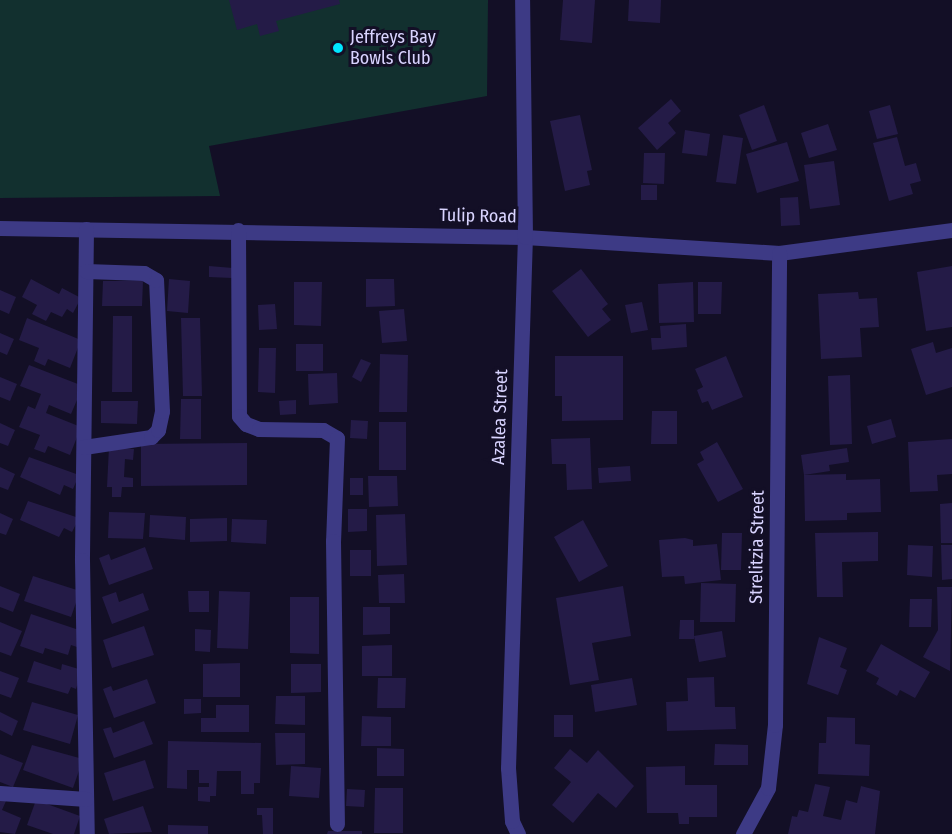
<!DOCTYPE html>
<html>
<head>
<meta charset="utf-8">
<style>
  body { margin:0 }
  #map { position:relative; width:952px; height:834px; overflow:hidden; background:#130f26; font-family:"Fira Sans Condensed",sans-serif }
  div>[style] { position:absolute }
  .green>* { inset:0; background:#12302f }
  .building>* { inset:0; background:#241b47 }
  .minor>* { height:15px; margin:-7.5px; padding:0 7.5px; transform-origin:7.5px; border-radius:7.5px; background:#3d3a85 }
  .dots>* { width:16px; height:16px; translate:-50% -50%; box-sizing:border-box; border:3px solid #130f26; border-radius:50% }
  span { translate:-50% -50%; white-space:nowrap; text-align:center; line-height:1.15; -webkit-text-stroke:6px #130f26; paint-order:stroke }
  .poi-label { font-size:18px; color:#d9d4ff }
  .left { translate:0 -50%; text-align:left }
  .street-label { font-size:18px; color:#d9d4ff }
</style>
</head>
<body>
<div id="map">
  <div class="green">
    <i style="clip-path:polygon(0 0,488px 0,487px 96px,209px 146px,220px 196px,0 198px)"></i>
  </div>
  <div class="building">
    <i style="clip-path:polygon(229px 0,339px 0,340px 4px,276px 21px,279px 31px,260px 36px,257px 24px,237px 30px)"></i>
    <i style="clip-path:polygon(563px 0,595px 0,592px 43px,560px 40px)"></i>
    <i style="clip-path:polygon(629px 0,661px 0,660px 23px,628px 21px)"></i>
    <i style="clip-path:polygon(671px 99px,681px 111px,668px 123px,676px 133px,657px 150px,638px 128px)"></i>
    <i style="clip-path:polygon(764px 105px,777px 141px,752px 150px,739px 115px)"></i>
    <i style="clip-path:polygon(890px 105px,898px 134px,877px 139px,869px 111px)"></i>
    <i style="clip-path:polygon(580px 115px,592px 170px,587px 171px,590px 185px,565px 191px,550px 121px)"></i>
    <i style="clip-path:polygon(828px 124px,837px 150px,809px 158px,801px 133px)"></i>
    <i style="clip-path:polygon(685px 130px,710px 134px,707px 156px,682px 153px)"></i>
    <i style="clip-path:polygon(723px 135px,743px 138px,736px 184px,716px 182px)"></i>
    <i style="clip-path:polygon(897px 137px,905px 166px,916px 163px,921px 181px,910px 184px,913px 194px,889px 201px,873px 143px)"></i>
    <i style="clip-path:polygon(787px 142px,799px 181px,757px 193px,746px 154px)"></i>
    <i style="clip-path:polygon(644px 153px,665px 153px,664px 184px,643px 183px)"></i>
    <i style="clip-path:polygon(834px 161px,840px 205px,810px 209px,804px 165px)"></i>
    <i style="clip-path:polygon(641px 185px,657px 185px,657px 200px,641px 200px)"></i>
    <i style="clip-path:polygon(798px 197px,800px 225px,781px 226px,780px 198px)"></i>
    <i style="clip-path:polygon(209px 266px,233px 268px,232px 278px,209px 277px)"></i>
    <i style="clip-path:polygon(952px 266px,952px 327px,926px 331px,917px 272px)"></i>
    <i style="clip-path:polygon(581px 269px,608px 304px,602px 309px,611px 320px,588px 337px,552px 291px)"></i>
    <i style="clip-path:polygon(31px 279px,59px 294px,62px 288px,81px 298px,73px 313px,67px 309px,62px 317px,51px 312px,46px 321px,32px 314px,37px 305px,22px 297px)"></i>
    <i style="clip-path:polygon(169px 279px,190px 281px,188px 313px,167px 311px)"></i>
    <i style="clip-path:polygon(366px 279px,394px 279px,395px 306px,366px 307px)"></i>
    <i style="clip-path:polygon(103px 281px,143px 281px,142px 306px,102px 306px)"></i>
    <i style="clip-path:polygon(294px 282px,322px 282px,321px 326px,294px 325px)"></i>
    <i style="clip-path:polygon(693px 282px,694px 322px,659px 323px,658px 284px)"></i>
    <i style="clip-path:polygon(698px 282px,722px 282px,721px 314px,698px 314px)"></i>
    <i style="clip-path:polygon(0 290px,16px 297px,9px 314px,0 310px)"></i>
    <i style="clip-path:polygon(858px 292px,859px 299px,877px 298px,879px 327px,860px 328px,862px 357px,821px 359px,818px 294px)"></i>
    <i style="clip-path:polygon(642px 302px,648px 330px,631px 333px,625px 305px)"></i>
    <i style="clip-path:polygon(275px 304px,277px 329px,259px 330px,258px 305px)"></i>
    <i style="clip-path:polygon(404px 309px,407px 341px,382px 343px,379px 311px)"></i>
    <i style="clip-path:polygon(113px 316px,132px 316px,132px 392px,112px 392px)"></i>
    <i style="clip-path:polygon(27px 318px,81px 340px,70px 368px,48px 359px,45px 366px,34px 361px,39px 348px,19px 340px)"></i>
    <i style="clip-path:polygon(181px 318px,200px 318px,202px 396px,183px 396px)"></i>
    <i style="clip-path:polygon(686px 324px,687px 347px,652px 350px,651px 338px,661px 338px,660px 326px)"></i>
    <i style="clip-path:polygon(0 333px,14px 339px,7px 355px,0 352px)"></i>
    <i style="clip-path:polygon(933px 342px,936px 353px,952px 348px,952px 387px,926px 395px,911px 349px)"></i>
    <i style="clip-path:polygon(296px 344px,323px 344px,323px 371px,296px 371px)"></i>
    <i style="clip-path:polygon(259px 348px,276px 348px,275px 393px,258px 392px)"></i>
    <i style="clip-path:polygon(380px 354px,408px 355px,407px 412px,379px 412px)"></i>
    <i style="clip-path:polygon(555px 356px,623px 356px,623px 420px,562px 421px,562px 396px,555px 396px)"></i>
    <i style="clip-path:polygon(726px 356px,743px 397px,712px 410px,708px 401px,702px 403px,697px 390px,703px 387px,695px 369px)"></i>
    <i style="clip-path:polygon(361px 359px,371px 363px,361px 382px,352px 377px)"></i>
    <i style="clip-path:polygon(29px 365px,83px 386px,71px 414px,49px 405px,46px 413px,81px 427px,70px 455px,48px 446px,45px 453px,34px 449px,40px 435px,19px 427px,28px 406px,35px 409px,41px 394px,20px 386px)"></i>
    <i style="clip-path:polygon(337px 373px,338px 403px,309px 405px,308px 374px)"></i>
    <i style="clip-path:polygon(850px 375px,852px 444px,830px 445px,828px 376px)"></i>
    <i style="clip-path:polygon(0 377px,17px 384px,10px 401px,0 397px)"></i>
    <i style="clip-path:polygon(181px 399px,201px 399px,201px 439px,180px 439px)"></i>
    <i style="clip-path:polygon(296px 400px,296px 414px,280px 415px,279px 401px)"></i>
    <i style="clip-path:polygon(101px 401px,138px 401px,137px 424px,101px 423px)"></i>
    <i style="clip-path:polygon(652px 411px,677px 411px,677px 444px,651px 444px)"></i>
    <i style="clip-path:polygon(891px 419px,896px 437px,872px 444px,867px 426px)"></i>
    <i style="clip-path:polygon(351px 420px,368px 421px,367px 439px,350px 438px)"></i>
    <i style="clip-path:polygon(379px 422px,406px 422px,406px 470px,379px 470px)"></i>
    <i style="clip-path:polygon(0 423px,15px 430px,8px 446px,0 443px)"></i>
    <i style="clip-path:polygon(590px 438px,592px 489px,567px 490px,566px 464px,552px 464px,551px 439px)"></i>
    <i style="clip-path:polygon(952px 439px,952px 474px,937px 475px,938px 491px,910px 492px,908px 442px)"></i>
    <i style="clip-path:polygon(717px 442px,743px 489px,718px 502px,697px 464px,704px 460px,700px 452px)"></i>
    <i style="clip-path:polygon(247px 443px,247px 485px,141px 486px,141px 444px)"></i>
    <i style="clip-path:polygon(109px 447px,134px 449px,133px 460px,125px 459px,124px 477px,133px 478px,133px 487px,122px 487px,121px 497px,112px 497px,112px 487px,107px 487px)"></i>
    <i style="clip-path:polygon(847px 448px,849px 462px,829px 465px,830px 471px,804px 475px,801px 455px)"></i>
    <i style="clip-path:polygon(29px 457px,79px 475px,73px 489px,64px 485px,60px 495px,20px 477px)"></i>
    <i style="clip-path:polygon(630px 466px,631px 481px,599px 483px,598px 468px)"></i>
    <i style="clip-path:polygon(0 467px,15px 474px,8px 490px,0 487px)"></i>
    <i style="clip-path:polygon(846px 474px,846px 480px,880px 479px,881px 512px,847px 513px,847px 520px,805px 521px,804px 475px)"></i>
    <i style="clip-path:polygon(368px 476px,397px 476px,398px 506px,369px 507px)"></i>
    <i style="clip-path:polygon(350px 478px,363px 478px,363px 495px,350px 495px)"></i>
    <i style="clip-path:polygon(28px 501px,79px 518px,72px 532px,64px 528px,59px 537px,20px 520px)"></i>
    <i style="clip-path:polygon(952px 503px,952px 543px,941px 543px,940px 504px)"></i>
    <i style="clip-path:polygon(348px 509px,367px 509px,367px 531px,348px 532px)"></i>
    <i style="clip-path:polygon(109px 512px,145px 513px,143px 539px,108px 538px)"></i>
    <i style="clip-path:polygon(0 513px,13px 519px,6px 535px,0 533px)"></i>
    <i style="clip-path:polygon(405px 514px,407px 565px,377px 566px,376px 515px)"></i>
    <i style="clip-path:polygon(150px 515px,186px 517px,185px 540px,149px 537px)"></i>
    <i style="clip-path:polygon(227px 518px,227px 541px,190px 542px,190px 519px)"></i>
    <i style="clip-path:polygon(232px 519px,267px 520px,266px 544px,231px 542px)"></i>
    <i style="clip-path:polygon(583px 520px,608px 566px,579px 582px,554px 537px)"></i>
    <i style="clip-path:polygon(878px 532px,878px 561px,842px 562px,843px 597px,817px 597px,815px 533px)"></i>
    <i style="clip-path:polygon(722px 533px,742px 533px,741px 570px,721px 570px)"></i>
    <i style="clip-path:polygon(685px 538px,693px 540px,693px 546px,717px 544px,721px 580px,685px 584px,684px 576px,662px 577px,659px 540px)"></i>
    <i style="clip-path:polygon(908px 545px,933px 546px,932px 577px,907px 575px)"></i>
    <i style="clip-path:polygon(941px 545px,952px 545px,952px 579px,942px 580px)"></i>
    <i style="clip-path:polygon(145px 547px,153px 569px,109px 585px,99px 558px,109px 554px,111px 560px)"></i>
    <i style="clip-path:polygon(350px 550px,371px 550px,371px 576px,350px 576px)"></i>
    <i style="clip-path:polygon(404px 574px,405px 603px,379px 603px,378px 575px)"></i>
    <i style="clip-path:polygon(33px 576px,80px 591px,71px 617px,24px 601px)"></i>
    <i style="clip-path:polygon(701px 583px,736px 584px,735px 622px,700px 622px)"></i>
    <i style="clip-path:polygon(0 586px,20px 594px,13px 612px,0 607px)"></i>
    <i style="clip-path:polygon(623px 586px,631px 636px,592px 643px,599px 680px,570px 685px,556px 598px)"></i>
    <i style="clip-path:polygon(937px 587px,952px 587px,950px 671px,923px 657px,938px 630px)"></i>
    <i style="clip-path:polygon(188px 591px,209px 591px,209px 612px,189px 612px)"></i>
    <i style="clip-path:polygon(219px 591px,250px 592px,248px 649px,217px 648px)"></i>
    <i style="clip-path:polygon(116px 592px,119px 602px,143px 593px,149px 610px,112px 624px,102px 597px)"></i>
    <i style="clip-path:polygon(290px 597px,319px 597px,319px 654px,290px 653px)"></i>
    <i style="clip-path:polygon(910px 599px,932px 599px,931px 627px,909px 627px)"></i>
    <i style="clip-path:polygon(363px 607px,390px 607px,390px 634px,363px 635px)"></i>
    <i style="clip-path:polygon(31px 614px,82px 631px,77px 647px,71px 645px,68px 655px,45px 648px,43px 654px,20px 646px)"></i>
    <i style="clip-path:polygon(680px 620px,694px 620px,694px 639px,679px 639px)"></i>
    <i style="clip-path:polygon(0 622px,22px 631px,11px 656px,0 652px)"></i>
    <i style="clip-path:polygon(144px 626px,154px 655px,112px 668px,103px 640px)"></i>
    <i style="clip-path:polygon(195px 629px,211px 630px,210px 652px,195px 651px)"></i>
    <i style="clip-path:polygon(722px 631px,726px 657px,699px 662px,694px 636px)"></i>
    <i style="clip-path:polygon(819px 637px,847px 648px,840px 667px,847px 670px,838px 695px,807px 684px)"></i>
    <i style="clip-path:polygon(881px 644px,930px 672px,915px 698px,900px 690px,897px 696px,876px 684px,879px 678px,866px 671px)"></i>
    <i style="clip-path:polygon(392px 645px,392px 676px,362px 676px,362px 646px)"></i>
    <i style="clip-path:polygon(34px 661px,61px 670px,62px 664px,82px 670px,76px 689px,71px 687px,68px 694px,27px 682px)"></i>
    <i style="clip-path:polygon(240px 663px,240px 697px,203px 697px,203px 664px)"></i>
    <i style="clip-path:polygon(291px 664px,321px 664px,321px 692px,291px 693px)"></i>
    <i style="clip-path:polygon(0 671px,19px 678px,11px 698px,0 694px)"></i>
    <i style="clip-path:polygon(714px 677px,715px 707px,735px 707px,736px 729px,667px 731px,666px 702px,688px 701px,687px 678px)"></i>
    <i style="clip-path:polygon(378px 678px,406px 678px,405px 708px,377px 708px)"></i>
    <i style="clip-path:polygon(632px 678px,637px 705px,595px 712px,591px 685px)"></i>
    <i style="clip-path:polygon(147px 679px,156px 703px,114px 718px,103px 689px,111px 686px,113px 691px)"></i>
    <i style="clip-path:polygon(276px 696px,305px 696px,305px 725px,275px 724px)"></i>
    <i style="clip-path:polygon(184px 699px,201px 699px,201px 713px,184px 714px)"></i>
    <i style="clip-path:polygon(32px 702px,78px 715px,70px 744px,23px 730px)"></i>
    <i style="clip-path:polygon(216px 705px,249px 705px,249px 732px,201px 732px,201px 718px,216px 718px)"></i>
    <i style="clip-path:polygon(0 712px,18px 721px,12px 736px,0 730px)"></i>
    <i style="clip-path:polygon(554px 715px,573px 715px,573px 737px,554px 737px)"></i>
    <i style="clip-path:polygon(362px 716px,391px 717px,391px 746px,361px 746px)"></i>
    <i style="clip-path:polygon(827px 717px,855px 718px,855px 744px,870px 745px,869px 776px,818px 774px,819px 743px,826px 743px)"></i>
    <i style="clip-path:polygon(144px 721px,153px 744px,114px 758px,103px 729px,111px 727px,113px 733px)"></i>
    <i style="clip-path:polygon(275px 733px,305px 733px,305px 764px,276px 765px)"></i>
    <i style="clip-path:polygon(168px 741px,261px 743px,260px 783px,254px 783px,254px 794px,241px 794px,241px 771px,217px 771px,216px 796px,210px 796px,210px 802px,198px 801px,198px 787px,209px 787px,209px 783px,199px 783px,199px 770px,187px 770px,187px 789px,167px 788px)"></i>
    <i style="clip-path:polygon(715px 744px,748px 745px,748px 765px,714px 765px)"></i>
    <i style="clip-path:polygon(32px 745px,83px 759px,73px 788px,23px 770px)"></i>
    <i style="clip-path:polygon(377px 748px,404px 749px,404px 776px,377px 776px)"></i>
    <i style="clip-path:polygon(570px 749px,587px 763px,598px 750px,634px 786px,616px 808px,598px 793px,573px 823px,552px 805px,571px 782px,554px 768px)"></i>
    <i style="clip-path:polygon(0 754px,23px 763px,13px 787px,0 782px)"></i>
    <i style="clip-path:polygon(145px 760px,154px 788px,113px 801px,104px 773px)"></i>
    <i style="clip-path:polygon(291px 766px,321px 768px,319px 798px,289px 796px)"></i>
    <i style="clip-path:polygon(685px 766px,685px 785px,717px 785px,717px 817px,689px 817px,689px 824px,679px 824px,678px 813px,647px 813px,646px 767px)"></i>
    <i style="clip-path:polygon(815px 784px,830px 787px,823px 816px,841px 820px,846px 800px,857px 803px,861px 786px,880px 791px,875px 834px,788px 834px,792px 816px,797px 817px,799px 810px,808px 812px)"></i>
    <i style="clip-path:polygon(375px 788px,403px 788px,403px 833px,374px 833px)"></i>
    <i style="clip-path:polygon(347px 789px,365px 790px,364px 807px,346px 806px)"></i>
    <i style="clip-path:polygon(0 799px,6px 801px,2px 810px,21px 818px,15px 834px,0 832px)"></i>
    <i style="clip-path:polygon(36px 800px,80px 816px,74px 834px,53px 834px,27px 825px)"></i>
    <i style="clip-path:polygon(143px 806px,152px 832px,109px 834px,104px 819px)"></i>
    <i style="clip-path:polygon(257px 808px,273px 808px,273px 834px,263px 834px,262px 815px,257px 815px)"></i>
    <i style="clip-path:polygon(168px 825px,208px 826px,208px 834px,168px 834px)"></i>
    <i style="clip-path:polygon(328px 831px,362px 831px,362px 834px,327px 834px)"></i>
  </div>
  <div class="minor">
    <i style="left:0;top:228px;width:525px;rotate:0.98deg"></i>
    <i style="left:525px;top:237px;width:255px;rotate:3.6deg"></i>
    <i style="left:779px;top:253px;width:175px;rotate:-7.6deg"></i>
    <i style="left:86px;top:229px;width:331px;rotate:90.7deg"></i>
    <i style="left:82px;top:560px;width:274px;rotate:89deg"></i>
    <i style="left:238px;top:230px;width:186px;rotate:89.7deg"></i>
    <i style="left:239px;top:416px;width:11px;rotate:49deg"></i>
    <i style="left:246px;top:424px;width:14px;rotate:21deg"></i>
    <i style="left:259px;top:429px;width:64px;rotate:0.9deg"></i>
    <i style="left:323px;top:430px;width:16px;rotate:30deg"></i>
    <i style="left:337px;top:438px;width:103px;rotate:92.2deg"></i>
    <i style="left:333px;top:541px;width:283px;rotate:89.2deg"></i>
    <i style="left:84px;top:447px;width:68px;rotate:-8.5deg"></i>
    <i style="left:151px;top:437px;width:10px;rotate:-45deg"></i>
    <i style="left:158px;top:430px;width:19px;rotate:-78deg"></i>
    <i style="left:162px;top:411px;width:131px;rotate:-92.6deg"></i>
    <i style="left:156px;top:280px;width:14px;rotate:-150deg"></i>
    <i style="left:144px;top:273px;width:58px;rotate:-178deg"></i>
    <i style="left:0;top:793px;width:86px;rotate:4deg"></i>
    <i style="left:518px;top:834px;width:14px;rotate:-115deg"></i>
    <i style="left:512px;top:821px;width:53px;rotate:-94.3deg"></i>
    <i style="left:508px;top:768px;width:531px;rotate:-88.17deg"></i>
    <i style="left:525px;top:237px;width:237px;rotate:-90.7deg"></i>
    <i style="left:743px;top:834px;width:52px;rotate:-61.5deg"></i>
    <i style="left:768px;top:788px;width:63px;rotate:-83.7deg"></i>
    <i style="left:775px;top:725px;width:472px;rotate:-89.5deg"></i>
  </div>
  <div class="dots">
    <i style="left:338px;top:48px;background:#00e5ff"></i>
  </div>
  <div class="poi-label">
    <span class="left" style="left:350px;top:48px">Jeffreys Bay<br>Bowls Club</span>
  </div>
  <div class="street-label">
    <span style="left:478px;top:216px;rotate:1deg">Tulip Road</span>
    <span style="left:500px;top:417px;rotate:-88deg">Azalea Street</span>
    <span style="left:757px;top:547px;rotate:-89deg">Strelitzia Street</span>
  </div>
</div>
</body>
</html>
